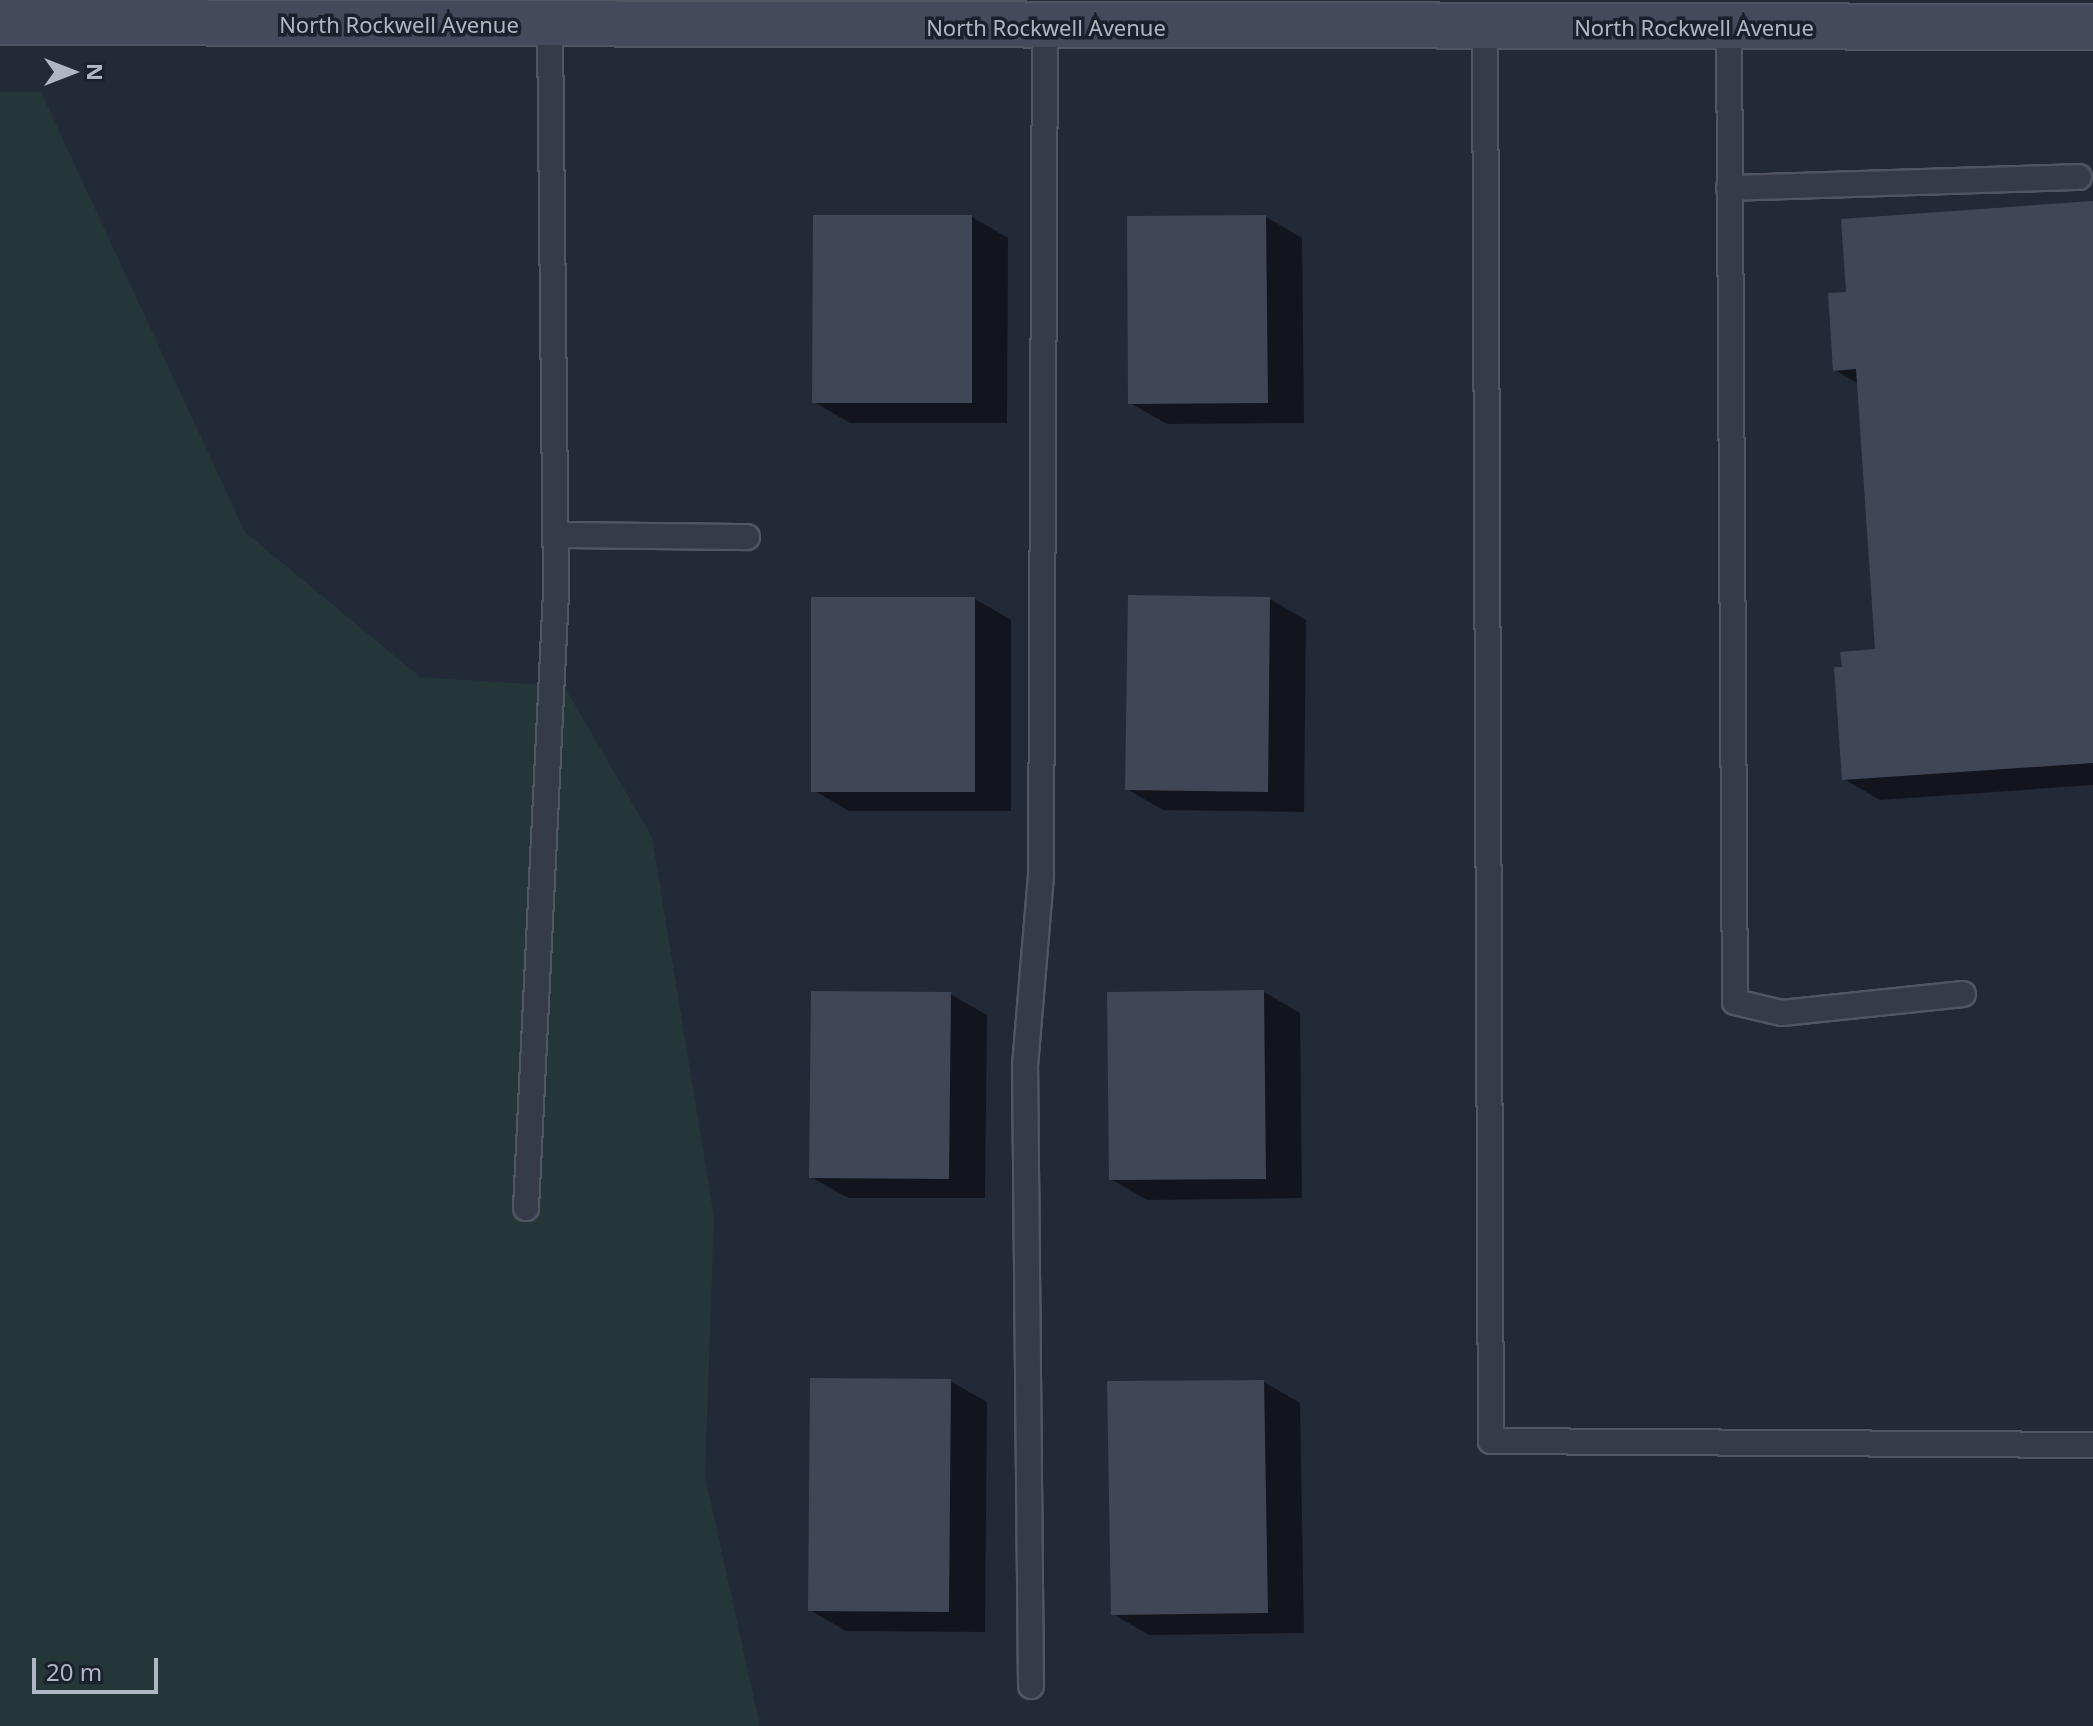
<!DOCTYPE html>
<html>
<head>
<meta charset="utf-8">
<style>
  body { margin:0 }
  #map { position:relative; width:2093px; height:1726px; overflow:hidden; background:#222937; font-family:"Noto Sans",sans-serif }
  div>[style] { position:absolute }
  .green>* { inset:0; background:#253639 }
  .shadow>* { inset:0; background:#0007 }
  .building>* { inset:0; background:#3f4757 }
  .roads { filter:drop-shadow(2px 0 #515663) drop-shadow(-2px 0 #515663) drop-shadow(0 2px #515663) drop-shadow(0 -2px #515663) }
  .lane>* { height:24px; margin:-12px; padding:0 12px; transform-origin:12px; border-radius:12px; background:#363b48 }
  .secondary>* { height:44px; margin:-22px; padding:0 22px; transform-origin:22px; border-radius:22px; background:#444a5b }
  span { translate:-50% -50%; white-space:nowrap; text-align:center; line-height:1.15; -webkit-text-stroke:7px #1b202d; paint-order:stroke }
  .street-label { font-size:22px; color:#b1b6c4 }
  .north { position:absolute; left:32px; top:32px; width:80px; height:80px; -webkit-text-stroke:6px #1b202d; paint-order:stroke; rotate:90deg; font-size:22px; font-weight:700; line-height:32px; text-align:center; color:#b1b6c4 }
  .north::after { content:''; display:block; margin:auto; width:28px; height:36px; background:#b1b6c4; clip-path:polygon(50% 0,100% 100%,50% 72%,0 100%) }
  .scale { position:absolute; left:32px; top:1658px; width:126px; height:36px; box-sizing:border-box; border:4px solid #b1b6c4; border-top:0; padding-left:10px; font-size:24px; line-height:28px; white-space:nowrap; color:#b1b6c4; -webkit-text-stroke:6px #1b202d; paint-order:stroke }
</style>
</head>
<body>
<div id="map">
  <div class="green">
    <i style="clip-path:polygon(0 92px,41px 92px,245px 532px,420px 677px,564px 686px,652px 837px,714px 1217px,705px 1476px,760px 1726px,0 1726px)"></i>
  </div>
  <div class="shadow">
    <i style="clip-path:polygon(2093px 204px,2093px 785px,1880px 800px,1844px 779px,1844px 669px,1877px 651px,1859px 384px,1835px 370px,1848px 293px)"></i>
    <i style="clip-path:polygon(972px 217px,1008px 238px,1007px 423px,850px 423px,814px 402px)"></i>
    <i style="clip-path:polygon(1266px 217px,1302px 238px,1304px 423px,1167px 424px,1130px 403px)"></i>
    <i style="clip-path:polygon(975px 599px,1011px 620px,1011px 811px,849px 811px,813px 790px)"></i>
    <i style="clip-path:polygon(1270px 599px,1306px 620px,1304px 812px,1163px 810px,1127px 789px)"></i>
    <i style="clip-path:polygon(1264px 992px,1300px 1013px,1302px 1198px,1147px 1200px,1111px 1179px)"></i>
    <i style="clip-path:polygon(950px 994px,987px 1015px,985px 1198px,848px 1198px,811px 1177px)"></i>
    <i style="clip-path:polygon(950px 1381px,987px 1402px,985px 1632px,846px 1631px,810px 1610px)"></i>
    <i style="clip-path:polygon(1264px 1382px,1300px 1403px,1304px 1633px,1149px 1635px,1113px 1614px)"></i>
  </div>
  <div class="building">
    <i style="clip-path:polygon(2093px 201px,2093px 763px,1842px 780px,1834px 667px,1842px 667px,1840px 652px,1875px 649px,1856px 369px,1833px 371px,1828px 293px,1846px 292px,1841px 219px)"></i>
    <i style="clip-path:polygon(813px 215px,972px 215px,972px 403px,812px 403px)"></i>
    <i style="clip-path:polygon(1266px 215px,1268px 403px,1128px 404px,1127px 216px)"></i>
    <i style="clip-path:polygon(1128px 595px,1270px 597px,1268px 792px,1125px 790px)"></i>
    <i style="clip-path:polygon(811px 597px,975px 597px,975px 792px,811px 792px)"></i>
    <i style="clip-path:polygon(1264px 990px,1266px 1179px,1109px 1180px,1107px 992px)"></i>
    <i style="clip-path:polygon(811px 991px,951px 992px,949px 1179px,809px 1178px)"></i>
    <i style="clip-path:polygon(810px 1378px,951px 1379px,949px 1612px,808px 1611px)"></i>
    <i style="clip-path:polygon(1264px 1380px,1268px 1613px,1111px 1615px,1107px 1381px)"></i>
  </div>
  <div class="roads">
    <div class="lane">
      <i style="left:1485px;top:28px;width:1413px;rotate:89.76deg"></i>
      <i style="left:1491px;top:1441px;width:602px;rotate:0.38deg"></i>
      <i style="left:1729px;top:28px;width:974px;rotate:89.65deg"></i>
      <i style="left:1735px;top:1002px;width:48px;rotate:13.2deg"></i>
      <i style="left:1782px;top:1013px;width:182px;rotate:-6deg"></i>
      <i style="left:1729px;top:188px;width:350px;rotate:-1.8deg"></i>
      <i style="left:556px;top:535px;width:191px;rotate:0.6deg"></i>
      <i style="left:526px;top:1208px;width:617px;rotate:-87.21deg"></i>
      <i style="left:556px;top:592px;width:566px;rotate:-90.61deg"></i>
      <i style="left:1031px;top:1686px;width:620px;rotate:-90.55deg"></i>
      <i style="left:1025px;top:1066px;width:193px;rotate:-85.2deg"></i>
      <i style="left:1041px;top:874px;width:845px;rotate:-89.73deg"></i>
    </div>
    <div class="secondary">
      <i style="left:0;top:22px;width:2093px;rotate:0.14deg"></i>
    </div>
  </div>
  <div class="street-label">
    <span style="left:399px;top:25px">North Rockwell Avenue</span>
    <span style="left:1046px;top:28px">North Rockwell Avenue</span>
    <span style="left:1694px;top:28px">North Rockwell Avenue</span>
  </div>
  <div class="north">N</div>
  <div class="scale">20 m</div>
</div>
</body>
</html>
